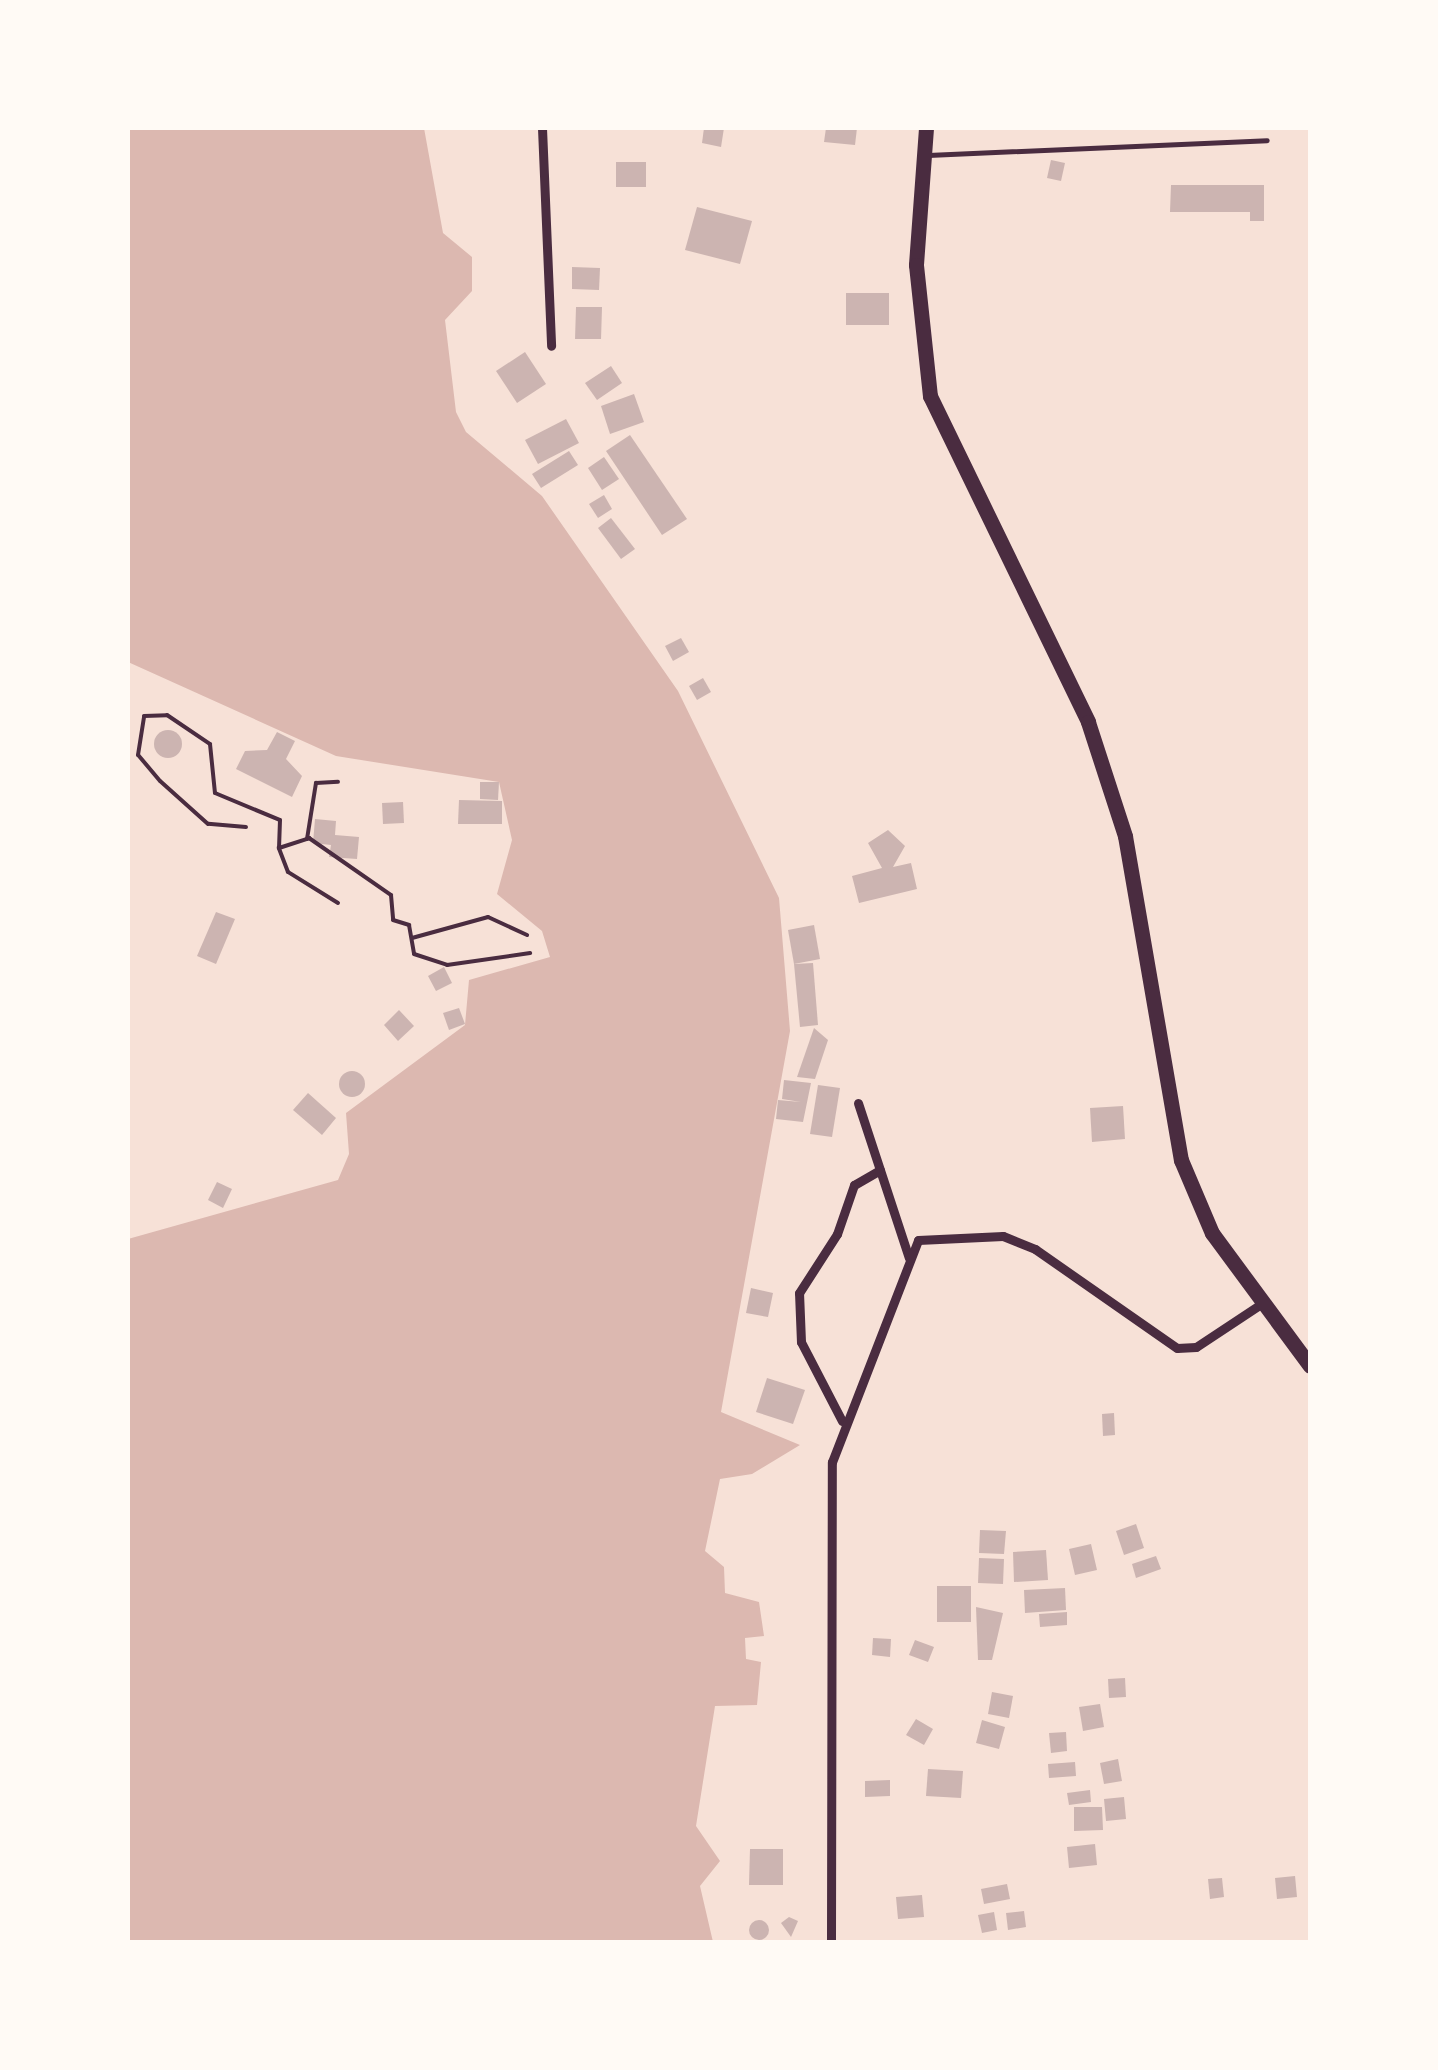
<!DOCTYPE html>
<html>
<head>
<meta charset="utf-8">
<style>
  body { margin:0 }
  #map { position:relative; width:1438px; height:2070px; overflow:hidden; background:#f7e1d7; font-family:Commissioner,sans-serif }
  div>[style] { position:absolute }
  .water>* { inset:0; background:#dcb8b0 }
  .building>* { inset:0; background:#ccb4b1 }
  .round { border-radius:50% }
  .path>* { height:4px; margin:-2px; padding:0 2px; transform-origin:2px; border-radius:2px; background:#4a2c40 }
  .service>* { height:5px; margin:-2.5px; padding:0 2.5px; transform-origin:2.5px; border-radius:2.5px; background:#4a2c40 }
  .minor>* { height:9px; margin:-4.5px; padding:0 4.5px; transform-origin:4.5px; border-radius:4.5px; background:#4a2c40 }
  .primary>* { height:15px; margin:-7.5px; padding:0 7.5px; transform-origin:7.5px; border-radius:7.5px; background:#4a2c40 }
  span { translate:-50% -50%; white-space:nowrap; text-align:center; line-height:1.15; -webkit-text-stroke:9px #fffaf5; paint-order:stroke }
  .frame { position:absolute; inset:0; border:130px solid #fffaf5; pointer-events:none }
</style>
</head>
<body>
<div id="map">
  <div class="water">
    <i style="clip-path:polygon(128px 128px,424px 128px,443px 233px,472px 257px,472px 291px,445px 320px,456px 412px,466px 432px,542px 496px,678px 691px,779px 898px,790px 1031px,721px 1412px,800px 1445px,752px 1474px,720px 1479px,705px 1551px,724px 1567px,725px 1593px,759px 1602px,764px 1636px,745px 1638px,746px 1659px,761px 1662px,757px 1705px,715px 1706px,696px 1826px,720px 1861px,700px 1886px,713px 1942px,128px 1942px,128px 1239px,338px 1180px,349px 1154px,346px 1113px,465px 1025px,469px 980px,550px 957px,542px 931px,497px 894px,512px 840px,499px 782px,336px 756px,128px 662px)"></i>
  </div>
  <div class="building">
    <i style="clip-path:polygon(704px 128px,724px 128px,721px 147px,702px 143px)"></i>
    <i style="clip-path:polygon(826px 128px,857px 128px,855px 145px,824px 142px)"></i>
    <i style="clip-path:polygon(1051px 160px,1065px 163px,1061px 181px,1047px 178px)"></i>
    <i style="clip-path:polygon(616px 162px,646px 162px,646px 187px,616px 187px)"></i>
    <i style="clip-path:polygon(1171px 185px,1264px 185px,1264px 221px,1250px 221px,1250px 212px,1170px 212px)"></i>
    <i style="clip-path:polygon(697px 207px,752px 221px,740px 264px,685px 250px)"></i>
    <i style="clip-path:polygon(572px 267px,600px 268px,599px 290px,572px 289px)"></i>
    <i style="clip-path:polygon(846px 293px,889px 293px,889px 325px,846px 325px)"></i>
    <i style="clip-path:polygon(576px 307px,602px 307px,601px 339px,575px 339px)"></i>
    <i style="clip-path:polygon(525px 352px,546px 384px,517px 403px,496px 371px)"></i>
    <i style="clip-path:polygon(611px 366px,622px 383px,597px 400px,585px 383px)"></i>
    <i style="clip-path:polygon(634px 394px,644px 422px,610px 434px,601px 406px)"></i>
    <i style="clip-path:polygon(566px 419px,579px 443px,538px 464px,525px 440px)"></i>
    <i style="clip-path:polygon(630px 435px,687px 519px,662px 535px,606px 451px)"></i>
    <i style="clip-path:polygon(569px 451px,578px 465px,541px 488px,532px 474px)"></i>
    <i style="clip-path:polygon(604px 457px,619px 479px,602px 490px,588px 468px)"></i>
    <i style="clip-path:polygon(604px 495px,612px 509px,598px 518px,589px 504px)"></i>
    <i style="clip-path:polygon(611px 518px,635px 549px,621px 559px,598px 528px)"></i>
    <i style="clip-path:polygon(681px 638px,689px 652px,673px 661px,665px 646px)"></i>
    <i style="clip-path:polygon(703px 678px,711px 692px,697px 700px,689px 686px)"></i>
    <i class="round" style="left:154px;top:730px;width:28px;height:28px"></i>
    <i style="clip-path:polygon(277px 732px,295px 741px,286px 759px,302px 776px,292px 797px,236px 769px,245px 751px,267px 750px)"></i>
    <i style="clip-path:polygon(480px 782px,499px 782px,498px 800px,480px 799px)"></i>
    <i style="clip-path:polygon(459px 800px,502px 801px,502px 824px,458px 824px)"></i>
    <i style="clip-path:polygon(403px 802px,404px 823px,383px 824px,382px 803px)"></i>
    <i style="clip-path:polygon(315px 819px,336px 821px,335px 835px,359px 837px,357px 859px,329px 857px,331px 845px,313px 843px)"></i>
    <i style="clip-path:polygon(888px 830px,905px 846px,893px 867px,911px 863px,917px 889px,859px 903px,852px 876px,882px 868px,868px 843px)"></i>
    <i style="clip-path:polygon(216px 912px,235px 919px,216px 964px,197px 956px)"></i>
    <i style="clip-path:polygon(814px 925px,820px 959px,794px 964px,788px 930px)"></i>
    <i style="clip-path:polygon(813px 963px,818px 1025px,800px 1027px,794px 964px)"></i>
    <i style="clip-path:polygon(444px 967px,452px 983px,436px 991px,428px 976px)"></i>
    <i style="clip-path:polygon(459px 1008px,465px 1024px,449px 1030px,443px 1013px)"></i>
    <i style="clip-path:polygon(399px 1010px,414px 1026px,398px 1041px,384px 1025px)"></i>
    <i style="clip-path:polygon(814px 1028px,828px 1040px,815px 1079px,797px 1077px)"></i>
    <i class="round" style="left:339px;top:1071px;width:26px;height:26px"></i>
    <i style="clip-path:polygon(784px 1080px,811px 1083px,803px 1122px,776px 1119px,778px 1100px,801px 1102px,782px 1099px)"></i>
    <i style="clip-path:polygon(818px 1085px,840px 1088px,832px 1137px,810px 1134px)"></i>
    <i style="clip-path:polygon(308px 1093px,336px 1118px,322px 1135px,293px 1110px)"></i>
    <i style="clip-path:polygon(1123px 1106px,1125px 1139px,1092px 1142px,1090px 1108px)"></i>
    <i style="clip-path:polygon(217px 1182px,232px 1189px,223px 1208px,208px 1200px)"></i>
    <i style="clip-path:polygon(751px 1288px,773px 1293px,768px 1317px,746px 1313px)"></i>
    <i style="clip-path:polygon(767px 1378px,805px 1390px,793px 1424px,756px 1412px)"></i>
    <i style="clip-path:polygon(1114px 1413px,1115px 1435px,1103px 1436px,1102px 1414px)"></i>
    <i style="clip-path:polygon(1136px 1524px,1144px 1548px,1124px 1555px,1116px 1531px)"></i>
    <i style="clip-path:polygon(980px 1530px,1006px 1531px,1004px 1554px,979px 1553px)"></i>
    <i style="clip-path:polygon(1091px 1544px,1097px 1570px,1075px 1575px,1069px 1549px)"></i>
    <i style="clip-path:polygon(1046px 1550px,1048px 1580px,1014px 1582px,1013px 1552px)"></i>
    <i style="clip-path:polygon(1156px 1556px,1161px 1569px,1136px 1578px,1132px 1564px)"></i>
    <i style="clip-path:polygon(979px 1558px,1004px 1559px,1003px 1584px,978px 1583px)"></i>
    <i style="clip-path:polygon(937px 1586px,971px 1586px,971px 1622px,937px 1622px)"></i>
    <i style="clip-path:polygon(1065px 1588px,1066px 1610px,1025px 1613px,1024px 1590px)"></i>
    <i style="clip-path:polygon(976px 1607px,1003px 1613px,992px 1660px,978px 1660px)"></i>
    <i style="clip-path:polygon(1067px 1612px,1067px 1625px,1040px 1627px,1039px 1614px)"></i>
    <i style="clip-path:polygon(873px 1638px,891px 1639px,890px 1657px,872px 1655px)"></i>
    <i style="clip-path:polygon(915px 1640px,934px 1647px,928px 1662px,909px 1655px)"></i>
    <i style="clip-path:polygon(1125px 1678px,1126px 1697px,1109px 1698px,1108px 1679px)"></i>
    <i style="clip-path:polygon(992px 1692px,1013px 1696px,1009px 1718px,988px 1714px)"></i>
    <i style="clip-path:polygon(1100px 1704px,1104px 1727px,1083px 1731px,1079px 1707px)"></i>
    <i style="clip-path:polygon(916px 1719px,933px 1729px,924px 1745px,906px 1735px)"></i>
    <i style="clip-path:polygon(982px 1720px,1005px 1727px,999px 1749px,976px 1743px)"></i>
    <i style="clip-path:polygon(1066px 1732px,1067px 1751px,1051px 1753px,1049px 1733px)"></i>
    <i style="clip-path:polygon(1118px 1759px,1122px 1781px,1104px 1784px,1100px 1763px)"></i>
    <i style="clip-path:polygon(1075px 1762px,1076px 1776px,1049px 1778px,1048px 1764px)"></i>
    <i style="clip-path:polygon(928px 1769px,963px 1771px,961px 1798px,926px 1796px)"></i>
    <i style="clip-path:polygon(890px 1780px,890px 1796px,865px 1797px,865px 1781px)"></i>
    <i style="clip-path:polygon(1090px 1790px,1091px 1802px,1069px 1805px,1067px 1793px)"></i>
    <i style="clip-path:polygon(1124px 1797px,1126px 1819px,1106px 1821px,1104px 1799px)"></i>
    <i style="clip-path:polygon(1074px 1807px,1102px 1807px,1103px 1830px,1074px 1831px)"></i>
    <i style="clip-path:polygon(1095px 1844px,1097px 1865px,1069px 1868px,1067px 1847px)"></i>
    <i style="clip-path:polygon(750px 1849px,783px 1849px,783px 1885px,749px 1885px)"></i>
    <i style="clip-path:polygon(1295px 1876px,1297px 1897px,1277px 1899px,1275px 1878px)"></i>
    <i style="clip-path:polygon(1222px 1878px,1224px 1897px,1210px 1899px,1208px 1879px)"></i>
    <i style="clip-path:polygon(1007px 1884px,1010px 1899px,984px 1904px,981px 1889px)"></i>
    <i style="clip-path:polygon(922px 1895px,924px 1917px,898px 1919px,896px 1897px)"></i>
    <i style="clip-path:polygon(1024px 1911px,1026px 1927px,1008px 1930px,1006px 1913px)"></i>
    <i style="clip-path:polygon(994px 1912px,997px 1930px,982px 1933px,978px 1915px)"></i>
    <i style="clip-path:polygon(789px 1917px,798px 1921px,791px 1937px,781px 1923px)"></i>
    <i class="round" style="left:749px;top:1920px;width:20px;height:20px"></i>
  </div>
  <div class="path">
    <i style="left:246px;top:827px;width:38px;rotate:-175deg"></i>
    <i style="left:208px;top:824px;width:64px;rotate:-138.1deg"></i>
    <i style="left:160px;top:781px;width:34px;rotate:-130deg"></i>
    <i style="left:138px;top:755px;width:39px;rotate:-81deg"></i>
    <i style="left:144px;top:716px;width:23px;rotate:-2deg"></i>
    <i style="left:167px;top:715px;width:52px;rotate:34deg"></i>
    <i style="left:210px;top:744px;width:49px;rotate:84.2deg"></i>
    <i style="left:215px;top:793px;width:70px;rotate:22.6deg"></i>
    <i style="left:280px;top:820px;width:28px;rotate:92deg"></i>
    <i style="left:307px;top:839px;width:57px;rotate:-80.9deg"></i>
    <i style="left:316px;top:783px;width:22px;rotate:-3deg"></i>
    <i style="left:338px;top:903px;width:59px;rotate:-148.2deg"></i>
    <i style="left:288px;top:872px;width:26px;rotate:-111deg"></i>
    <i style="left:279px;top:848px;width:32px;rotate:-18deg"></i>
    <i style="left:309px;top:838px;width:100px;rotate:34.8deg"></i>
    <i style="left:391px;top:895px;width:25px;rotate:85deg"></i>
    <i style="left:393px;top:920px;width:17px;rotate:17deg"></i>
    <i style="left:409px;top:925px;width:29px;rotate:80deg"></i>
    <i style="left:414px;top:954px;width:35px;rotate:18deg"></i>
    <i style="left:447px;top:965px;width:84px;rotate:-8.2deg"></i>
    <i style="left:412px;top:938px;width:79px;rotate:-15.4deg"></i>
    <i style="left:488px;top:917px;width:43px;rotate:24.8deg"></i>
  </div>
  <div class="service">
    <i style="left:928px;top:155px;width:339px;rotate:-2.5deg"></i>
  </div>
  <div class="minor">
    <i style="left:542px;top:128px;width:218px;rotate:87.6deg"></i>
    <i style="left:858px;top:1103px;width:163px;rotate:71.8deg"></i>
    <i style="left:842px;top:1421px;width:89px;rotate:-117.4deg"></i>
    <i style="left:801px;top:1342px;width:49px;rotate:-92.3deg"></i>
    <i style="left:799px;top:1293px;width:70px;rotate:-57.2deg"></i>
    <i style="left:837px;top:1234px;width:52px;rotate:-70.9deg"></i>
    <i style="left:854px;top:1185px;width:30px;rotate:-30deg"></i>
    <i style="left:831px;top:1942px;width:480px;rotate:-89.9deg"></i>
    <i style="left:832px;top:1462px;width:238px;rotate:-68.8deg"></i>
    <i style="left:918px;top:1240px;width:85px;rotate:-2.7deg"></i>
    <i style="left:1003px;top:1236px;width:35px;rotate:22deg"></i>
    <i style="left:1035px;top:1249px;width:173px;rotate:34.9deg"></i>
    <i style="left:1177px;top:1348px;width:19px;rotate:-3deg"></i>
    <i style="left:1196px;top:1347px;width:82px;rotate:-33.5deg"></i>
  </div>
  <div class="primary">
    <i style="left:926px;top:128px;width:137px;rotate:94.2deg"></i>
    <i style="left:916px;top:265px;width:132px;rotate:83.9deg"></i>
    <i style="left:930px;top:396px;width:362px;rotate:64.1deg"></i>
    <i style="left:1088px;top:722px;width:120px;rotate:72deg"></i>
    <i style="left:1125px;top:836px;width:329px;rotate:80.2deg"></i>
    <i style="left:1181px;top:1160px;width:79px;rotate:67deg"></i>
    <i style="left:1212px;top:1233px;width:165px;rotate:53.6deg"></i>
  </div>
  <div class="frame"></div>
</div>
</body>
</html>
